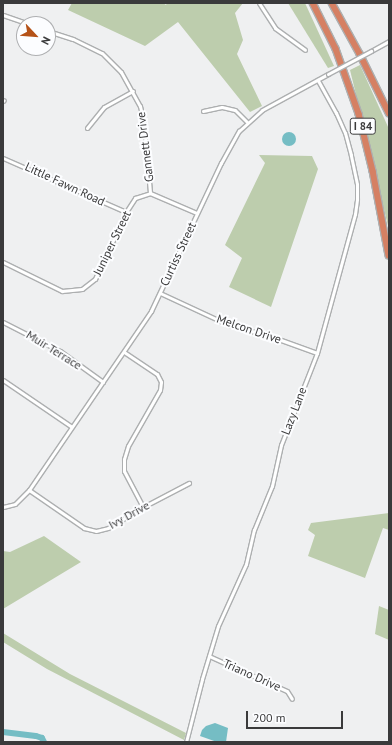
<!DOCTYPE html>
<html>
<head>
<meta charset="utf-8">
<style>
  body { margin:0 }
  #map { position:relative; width:392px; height:745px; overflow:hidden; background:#eff0f1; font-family:"PT Sans",sans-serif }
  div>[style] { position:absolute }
  .green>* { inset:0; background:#bdcdad }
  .water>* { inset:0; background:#75bdc4 }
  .round { border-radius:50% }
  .river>* { height:6px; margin:-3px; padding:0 3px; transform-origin:3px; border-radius:3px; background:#75bdc4 }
  .roads { filter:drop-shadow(1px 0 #adafb0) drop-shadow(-1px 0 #adafb0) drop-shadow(0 1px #adafb0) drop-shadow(0 -1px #adafb0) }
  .minor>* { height:3px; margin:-1.5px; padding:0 1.5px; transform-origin:1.5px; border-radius:1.5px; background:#fff }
  .motorway>* { height:5.5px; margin:-2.75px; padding:0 2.75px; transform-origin:2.75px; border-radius:2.75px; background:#d58063 }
  .bridges { filter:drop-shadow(1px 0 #adafb0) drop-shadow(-1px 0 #adafb0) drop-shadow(0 1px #adafb0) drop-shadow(0 -1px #adafb0) }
  .minor-bridge>* { height:3px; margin:-1.5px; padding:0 1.5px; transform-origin:1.5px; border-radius:1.5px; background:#fff }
  span { translate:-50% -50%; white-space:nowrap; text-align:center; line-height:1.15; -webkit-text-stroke:4px #fcfdff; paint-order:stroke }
  .shield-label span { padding:1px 3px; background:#fcfdff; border:1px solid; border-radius:3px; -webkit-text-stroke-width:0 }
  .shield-label { font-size:11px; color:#3a3a3b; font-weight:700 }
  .street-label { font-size:12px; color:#3a3a3b }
  .frame { position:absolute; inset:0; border:4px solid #3a3a3b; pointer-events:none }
  .north { position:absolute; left:16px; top:16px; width:40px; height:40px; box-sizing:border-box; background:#fcfdff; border:1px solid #aeafb1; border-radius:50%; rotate:116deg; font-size:11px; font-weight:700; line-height:16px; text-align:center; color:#3a3a3b }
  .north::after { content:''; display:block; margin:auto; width:14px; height:18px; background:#b55218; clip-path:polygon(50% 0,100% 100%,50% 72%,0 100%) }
  .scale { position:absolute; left:246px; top:711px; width:97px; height:18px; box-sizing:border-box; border:2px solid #3a3a3b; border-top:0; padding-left:5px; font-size:12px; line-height:14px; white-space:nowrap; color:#3a3a3b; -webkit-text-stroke:3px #fcfdff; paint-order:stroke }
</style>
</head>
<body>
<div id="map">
  <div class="green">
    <i style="clip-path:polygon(72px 3px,163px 3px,166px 5px,167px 3px,243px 3px,235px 13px,243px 40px,237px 54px,262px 106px,250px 112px,178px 22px,145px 46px,68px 10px)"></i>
    <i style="clip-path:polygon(288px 3px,305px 3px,334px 66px,328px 68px)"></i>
    <i style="clip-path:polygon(360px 65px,389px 129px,389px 230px,350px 70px)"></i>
    <i style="clip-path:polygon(259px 155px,312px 156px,318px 169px,271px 307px,229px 287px,242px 258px,225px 245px,265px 163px)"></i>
    <i style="clip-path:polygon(389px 513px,389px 530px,383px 528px,365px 578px,308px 556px,315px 535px,308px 530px,311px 523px)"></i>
    <i style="clip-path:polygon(44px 536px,81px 562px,3px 609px,3px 551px,10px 552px)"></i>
    <i style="clip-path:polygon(379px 606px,389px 610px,389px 640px,375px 634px)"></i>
    <i style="clip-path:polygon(3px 633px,70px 674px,186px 733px,184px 740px,47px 669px,3px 642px)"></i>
  </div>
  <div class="water">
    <i class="round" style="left:282px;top:132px;width:14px;height:14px"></i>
    <i style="clip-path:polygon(215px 723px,228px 728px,226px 742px,217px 742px,200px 736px,202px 730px,206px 726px)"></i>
  </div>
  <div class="river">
    <i style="left:3px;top:732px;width:33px;rotate:7deg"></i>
    <i style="left:36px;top:736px;width:6px;rotate:18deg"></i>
    <i style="left:42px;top:738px;width:4px;rotate:63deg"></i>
  </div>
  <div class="roads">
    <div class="minor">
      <i style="left:259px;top:3px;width:30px;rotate:57deg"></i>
      <i style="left:275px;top:28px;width:37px;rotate:36deg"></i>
      <i style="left:3px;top:15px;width:28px;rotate:19deg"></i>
      <i style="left:48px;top:31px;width:26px;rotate:18deg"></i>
      <i style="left:73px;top:39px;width:32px;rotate:26deg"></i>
      <i style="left:102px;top:53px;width:27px;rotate:45deg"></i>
      <i style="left:121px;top:72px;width:39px;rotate:61deg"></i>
      <i style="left:140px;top:106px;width:18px;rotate:77deg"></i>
      <i style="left:144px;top:124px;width:69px;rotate:85deg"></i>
      <i style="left:371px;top:51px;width:21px;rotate:-29deg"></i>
      <i style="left:3px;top:101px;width:1px;rotate:-45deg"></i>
      <i style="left:203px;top:111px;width:19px;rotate:-12deg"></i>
      <i style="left:222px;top:107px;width:13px;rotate:13deg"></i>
      <i style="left:235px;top:110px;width:17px;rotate:45deg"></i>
      <i style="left:87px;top:128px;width:27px;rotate:-51deg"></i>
      <i style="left:104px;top:107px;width:33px;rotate:-29deg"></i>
      <i style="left:3px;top:158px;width:134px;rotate:23.7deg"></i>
      <i style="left:3px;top:262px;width:66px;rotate:26.2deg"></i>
      <i style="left:62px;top:291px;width:20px;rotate:-6deg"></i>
      <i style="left:82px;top:289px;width:16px;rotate:-38deg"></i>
      <i style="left:95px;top:279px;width:74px;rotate:-65.2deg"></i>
      <i style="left:126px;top:212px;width:17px;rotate:-57deg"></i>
      <i style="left:135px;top:198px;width:16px;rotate:-18deg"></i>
      <i style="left:150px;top:193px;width:51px;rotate:23.1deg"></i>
      <i style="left:160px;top:293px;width:76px;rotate:24.9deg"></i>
      <i style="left:229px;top:325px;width:42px;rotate:15deg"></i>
      <i style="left:270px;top:336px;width:50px;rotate:19.9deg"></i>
      <i style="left:3px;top:322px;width:64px;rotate:27deg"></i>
      <i style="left:60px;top:351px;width:53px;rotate:35.8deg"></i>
      <i style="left:124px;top:352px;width:40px;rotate:34deg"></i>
      <i style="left:157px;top:374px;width:9px;rotate:63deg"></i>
      <i style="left:161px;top:382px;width:8px;rotate:97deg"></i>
      <i style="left:160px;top:390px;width:64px;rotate:119.7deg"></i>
      <i style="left:128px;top:446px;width:14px;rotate:107deg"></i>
      <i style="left:124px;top:459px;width:12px;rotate:90deg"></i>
      <i style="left:124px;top:471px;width:41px;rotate:62.2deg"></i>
      <i style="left:3px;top:380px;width:83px;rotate:34.3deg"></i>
      <i style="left:29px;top:490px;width:67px;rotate:34.6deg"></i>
      <i style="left:84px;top:528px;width:12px;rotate:14deg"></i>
      <i style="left:96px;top:531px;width:12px;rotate:-14deg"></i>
      <i style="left:108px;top:528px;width:41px;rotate:-31deg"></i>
      <i style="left:143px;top:507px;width:52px;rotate:-27.6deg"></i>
      <i style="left:3px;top:507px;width:12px;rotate:-14deg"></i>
      <i style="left:15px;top:504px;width:20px;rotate:-45deg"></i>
      <i style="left:29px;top:490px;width:217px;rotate:-55.7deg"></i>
      <i style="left:151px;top:311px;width:164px;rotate:-64.7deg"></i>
      <i style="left:221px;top:163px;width:37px;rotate:-61deg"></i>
      <i style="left:239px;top:131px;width:31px;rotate:-42deg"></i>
      <i style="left:262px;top:110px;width:75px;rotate:-28.6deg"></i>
      <i style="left:209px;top:656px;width:85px;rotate:24.2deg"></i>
      <i style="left:287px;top:691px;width:9px;rotate:58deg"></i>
      <i style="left:186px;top:742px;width:65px;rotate:-75.7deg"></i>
      <i style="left:202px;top:679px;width:55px;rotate:-73.2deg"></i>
      <i style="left:218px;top:626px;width:68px;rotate:-65.7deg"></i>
      <i style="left:246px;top:564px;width:35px;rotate:-77deg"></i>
      <i style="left:254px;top:530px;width:48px;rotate:-67.8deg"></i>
      <i style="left:272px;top:486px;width:42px;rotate:-77.6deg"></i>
      <i style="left:281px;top:445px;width:99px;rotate:-68.6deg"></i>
      <i style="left:317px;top:353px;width:144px;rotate:-74.7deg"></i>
      <i style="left:355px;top:214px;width:15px;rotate:-82deg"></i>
      <i style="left:357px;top:199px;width:15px;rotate:-90deg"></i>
      <i style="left:357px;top:184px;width:30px;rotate:-102deg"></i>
      <i style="left:351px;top:155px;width:23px;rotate:-105deg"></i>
      <i style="left:345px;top:133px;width:22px;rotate:-114deg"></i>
      <i style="left:336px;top:113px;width:38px;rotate:-119deg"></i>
    </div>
    <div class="motorway">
      <i style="left:313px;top:3px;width:51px;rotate:63.4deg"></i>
      <i style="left:336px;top:49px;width:69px;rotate:70.5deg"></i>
      <i style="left:359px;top:114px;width:59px;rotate:76.2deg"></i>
      <i style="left:373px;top:171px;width:86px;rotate:79.3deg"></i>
      <i style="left:332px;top:3px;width:58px;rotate:61.2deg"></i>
      <i style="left:360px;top:54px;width:66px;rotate:63.8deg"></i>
    </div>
  </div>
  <div class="bridges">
    <div class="minor-bridge">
      <i style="left:328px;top:74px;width:49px;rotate:-28.1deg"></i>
    </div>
  </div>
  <div class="shield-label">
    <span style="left:363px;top:126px">I 84</span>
  </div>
  <div class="street-label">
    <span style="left:145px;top:147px;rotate:-97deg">Gannett Drive</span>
    <span style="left:65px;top:184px;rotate:25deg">Little Fawn Road</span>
    <span style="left:112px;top:243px;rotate:-64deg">Juniper Street</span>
    <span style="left:178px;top:254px;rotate:-65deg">Curtiss Street</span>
    <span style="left:249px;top:329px;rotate:19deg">Melcon Drive</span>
    <span style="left:54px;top:350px;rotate:32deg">Muir Terrace</span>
    <span style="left:294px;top:411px;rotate:-69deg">Lazy Lane</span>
    <span style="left:129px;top:515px;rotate:-29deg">Ivy Drive</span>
    <span style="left:252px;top:675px;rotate:24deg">Triano Drive</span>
  </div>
  <div class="frame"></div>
  <div class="north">N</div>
  <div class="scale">200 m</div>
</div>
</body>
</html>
